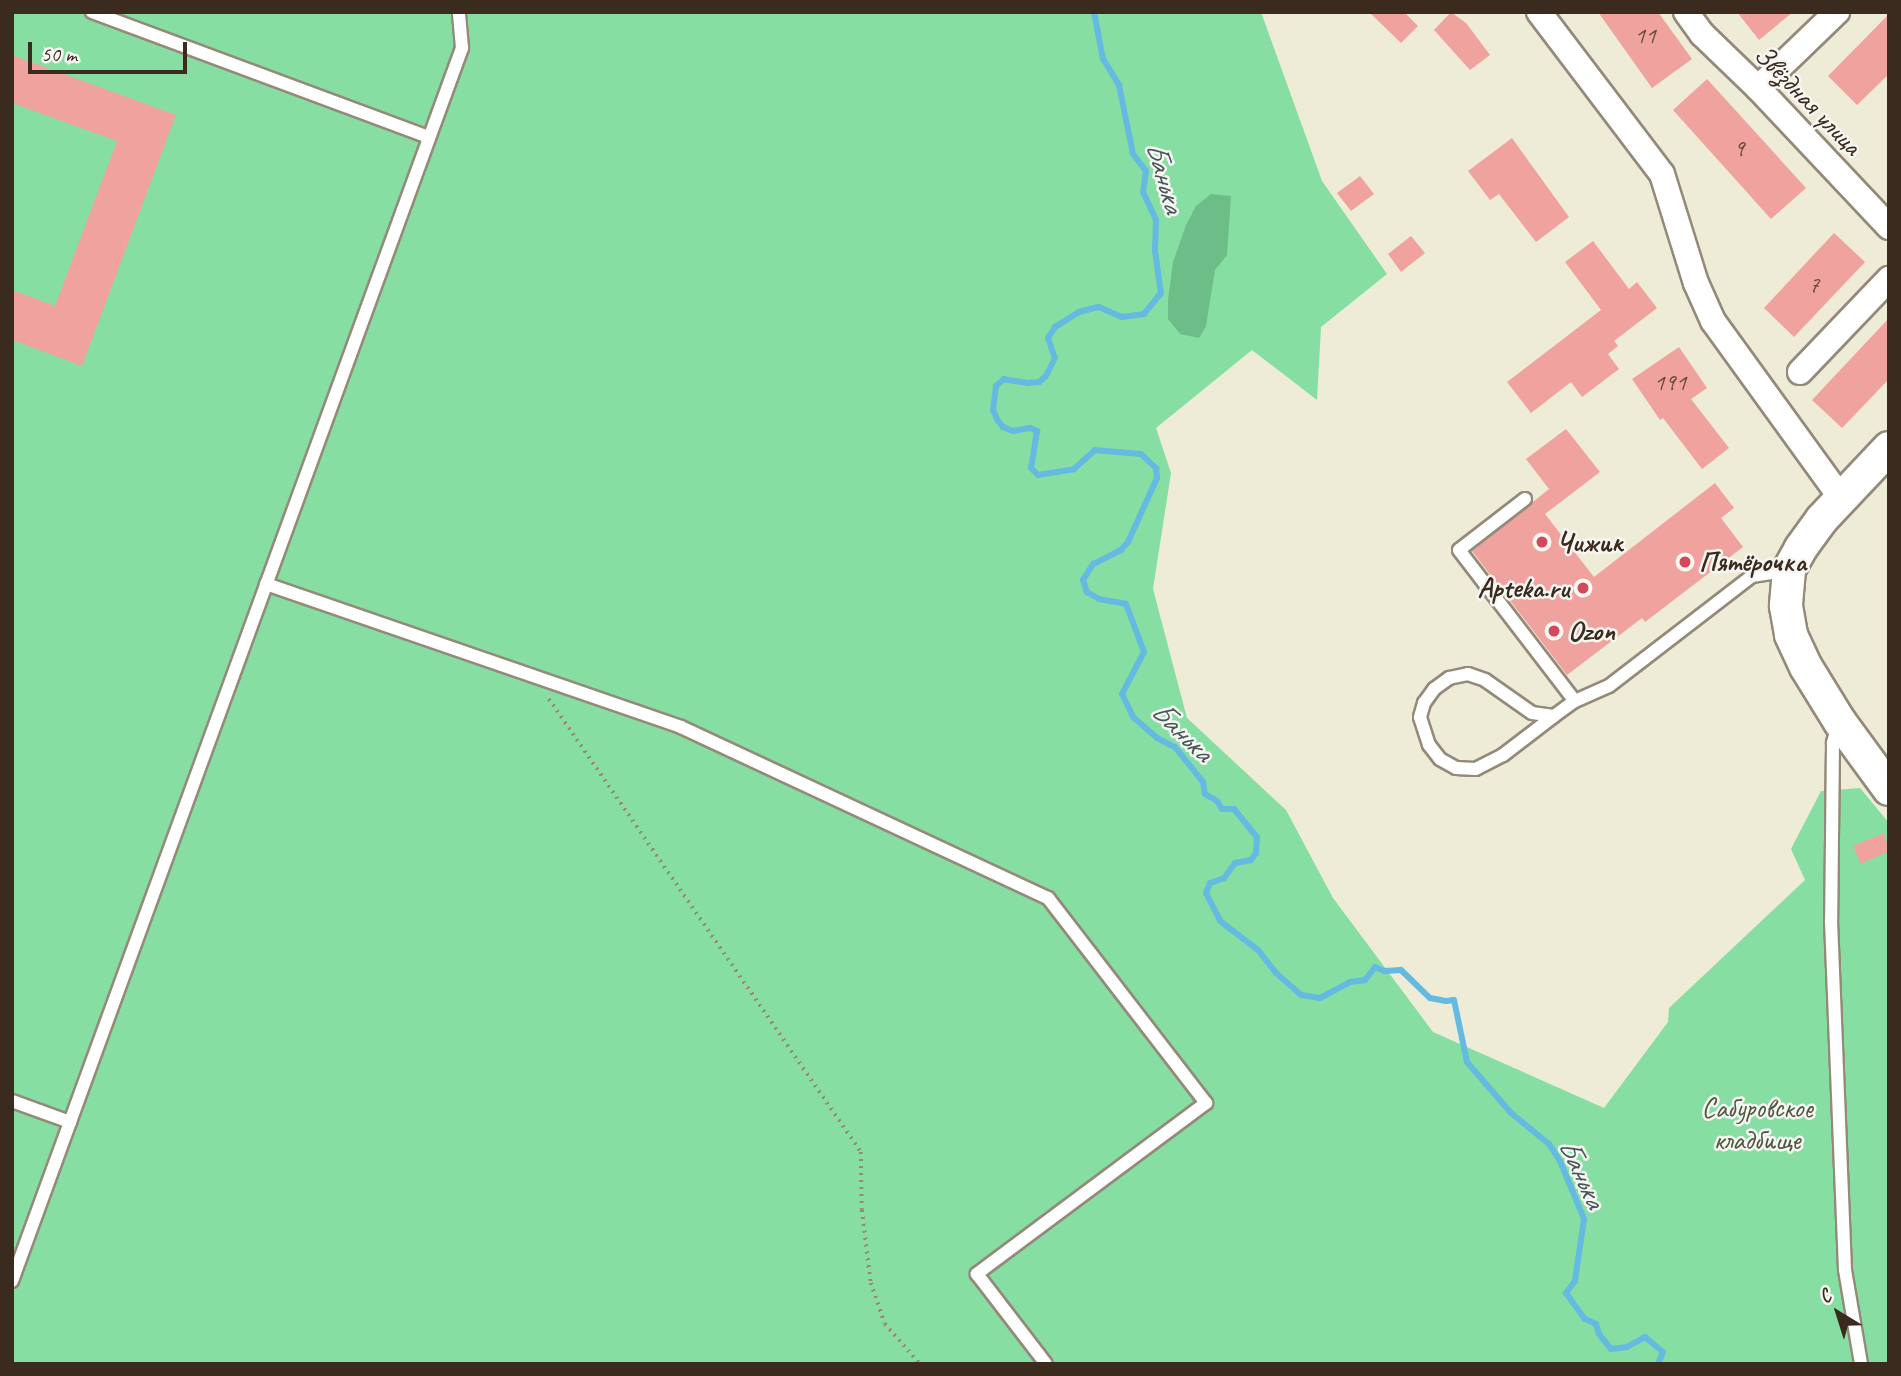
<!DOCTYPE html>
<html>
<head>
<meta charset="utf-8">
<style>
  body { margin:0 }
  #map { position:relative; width:1901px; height:1376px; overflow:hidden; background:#eeebd7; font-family:Caveat,sans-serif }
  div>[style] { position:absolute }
  .green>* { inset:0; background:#87dea2 }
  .forest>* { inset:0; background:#6dbd88 }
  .stream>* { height:6px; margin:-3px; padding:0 3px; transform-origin:3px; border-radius:3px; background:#64bae1 }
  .building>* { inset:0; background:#f0a39e }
  .path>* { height:3.5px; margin-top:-1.75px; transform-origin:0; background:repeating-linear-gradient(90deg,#948a7a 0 2px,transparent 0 7px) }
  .roads { filter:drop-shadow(2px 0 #948a7a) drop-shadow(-2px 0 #948a7a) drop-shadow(0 2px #948a7a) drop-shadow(0 -2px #948a7a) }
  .service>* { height:12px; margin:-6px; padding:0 6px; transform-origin:6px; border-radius:6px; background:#fff }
  .minor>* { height:24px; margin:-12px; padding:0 12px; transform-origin:12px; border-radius:12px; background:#fff }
  .tertiary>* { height:32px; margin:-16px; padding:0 16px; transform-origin:16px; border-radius:16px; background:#fff }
  .dots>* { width:19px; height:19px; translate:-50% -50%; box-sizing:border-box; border:4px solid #f6f6f2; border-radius:50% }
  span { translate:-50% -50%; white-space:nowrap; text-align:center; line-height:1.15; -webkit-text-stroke:5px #f6f6f2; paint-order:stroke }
  .number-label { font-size:24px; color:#68483e }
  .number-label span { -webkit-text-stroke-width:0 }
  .street-label { font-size:28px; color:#3b2a1e }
  .poi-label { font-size:28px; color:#3b2a1e; font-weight:700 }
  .left { translate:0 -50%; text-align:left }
  .right { translate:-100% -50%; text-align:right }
  .park-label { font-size:28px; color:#4e573f }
  .water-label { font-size:30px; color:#475558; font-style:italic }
  .frame { position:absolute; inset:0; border:14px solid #3b2a1e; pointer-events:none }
  .north { position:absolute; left:1803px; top:1278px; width:70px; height:70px; -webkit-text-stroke:5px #f6f6f2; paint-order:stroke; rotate:322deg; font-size:19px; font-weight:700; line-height:28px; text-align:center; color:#3b2a1e }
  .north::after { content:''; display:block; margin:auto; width:24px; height:32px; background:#3b2a1e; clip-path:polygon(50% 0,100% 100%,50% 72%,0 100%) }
  .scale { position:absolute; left:28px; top:42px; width:159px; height:32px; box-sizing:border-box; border:4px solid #3b2a1e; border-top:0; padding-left:9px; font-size:21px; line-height:24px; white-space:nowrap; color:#3b2a1e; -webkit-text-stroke:5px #f6f6f2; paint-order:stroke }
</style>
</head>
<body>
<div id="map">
  <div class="green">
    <i style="clip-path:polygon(12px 12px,1261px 12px,1322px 181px,1387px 274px,1321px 327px,1317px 400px,1252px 350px,1156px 428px,1171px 473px,1153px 589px,1187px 718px,1286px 810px,1333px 898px,1433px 1032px,1604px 1108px,1668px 1022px,1669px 1008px,1805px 880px,1791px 849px,1821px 791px,1860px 788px,1889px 823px,1889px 1364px,12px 1364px)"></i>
  </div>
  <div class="forest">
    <i style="clip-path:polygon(1211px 194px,1231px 196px,1227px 255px,1215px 270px,1206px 326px,1199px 338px,1180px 334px,1168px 319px,1168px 300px,1173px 262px,1186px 225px,1196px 206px)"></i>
  </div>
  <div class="stream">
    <i style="left:1094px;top:12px;width:48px;rotate:79.2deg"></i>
    <i style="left:1103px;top:59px;width:31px;rotate:58deg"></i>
    <i style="left:1119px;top:85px;width:70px;rotate:78.5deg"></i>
    <i style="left:1133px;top:154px;width:21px;rotate:53deg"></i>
    <i style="left:1146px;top:171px;width:21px;rotate:98deg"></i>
    <i style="left:1143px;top:192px;width:31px;rotate:65deg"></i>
    <i style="left:1156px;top:220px;width:31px;rotate:92deg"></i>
    <i style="left:1155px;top:251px;width:42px;rotate:81.9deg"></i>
    <i style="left:1161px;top:293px;width:27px;rotate:129deg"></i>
    <i style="left:1144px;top:314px;width:22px;rotate:172deg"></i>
    <i style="left:1122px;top:317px;width:26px;rotate:-157deg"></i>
    <i style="left:1098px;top:307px;width:20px;rotate:165deg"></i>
    <i style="left:1079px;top:312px;width:28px;rotate:148deg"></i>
    <i style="left:1055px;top:327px;width:13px;rotate:122deg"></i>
    <i style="left:1048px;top:338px;width:21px;rotate:71deg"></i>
    <i style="left:1055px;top:358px;width:20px;rotate:117deg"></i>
    <i style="left:1046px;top:376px;width:9px;rotate:139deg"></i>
    <i style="left:1039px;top:382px;width:11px;rotate:175deg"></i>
    <i style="left:1028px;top:383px;width:24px;rotate:-171deg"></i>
    <i style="left:1004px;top:379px;width:11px;rotate:139deg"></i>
    <i style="left:996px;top:386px;width:24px;rotate:97deg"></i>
    <i style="left:993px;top:410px;width:10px;rotate:66deg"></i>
    <i style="left:997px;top:419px;width:10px;rotate:53deg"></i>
    <i style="left:1003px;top:427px;width:11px;rotate:22deg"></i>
    <i style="left:1013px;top:431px;width:17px;rotate:-10deg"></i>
    <i style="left:1030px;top:428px;width:8px;rotate:23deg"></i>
    <i style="left:1037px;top:431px;width:37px;rotate:99deg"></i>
    <i style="left:1031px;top:468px;width:10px;rotate:45deg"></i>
    <i style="left:1038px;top:475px;width:36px;rotate:-9deg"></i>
    <i style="left:1074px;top:469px;width:28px;rotate:-42deg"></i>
    <i style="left:1095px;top:450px;width:46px;rotate:5deg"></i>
    <i style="left:1141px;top:454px;width:21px;rotate:43deg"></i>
    <i style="left:1156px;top:468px;width:10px;rotate:84deg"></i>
    <i style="left:1157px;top:478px;width:70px;rotate:114.4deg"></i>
    <i style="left:1128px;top:542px;width:11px;rotate:131deg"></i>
    <i style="left:1121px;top:550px;width:31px;rotate:153deg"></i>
    <i style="left:1093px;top:564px;width:19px;rotate:122deg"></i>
    <i style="left:1083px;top:580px;width:13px;rotate:72deg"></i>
    <i style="left:1087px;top:592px;width:14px;rotate:30deg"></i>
    <i style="left:1099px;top:599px;width:27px;rotate:10deg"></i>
    <i style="left:1126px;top:604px;width:51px;rotate:69.4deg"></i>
    <i style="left:1144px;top:652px;width:47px;rotate:117.6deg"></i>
    <i style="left:1122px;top:694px;width:25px;rotate:64deg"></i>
    <i style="left:1133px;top:717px;width:32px;rotate:41deg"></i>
    <i style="left:1157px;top:738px;width:20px;rotate:27deg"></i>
    <i style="left:1175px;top:747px;width:45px;rotate:51.3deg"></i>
    <i style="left:1203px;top:782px;width:12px;rotate:81deg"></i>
    <i style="left:1205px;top:794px;width:14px;rotate:30deg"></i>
    <i style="left:1217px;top:801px;width:9px;rotate:58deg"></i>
    <i style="left:1222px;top:809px;width:12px"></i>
    <i style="left:1234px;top:809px;width:36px;rotate:51deg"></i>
    <i style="left:1257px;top:837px;width:16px;rotate:94deg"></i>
    <i style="left:1256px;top:853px;width:9px;rotate:126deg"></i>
    <i style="left:1251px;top:860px;width:16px;rotate:169deg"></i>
    <i style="left:1235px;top:863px;width:19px;rotate:126deg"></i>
    <i style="left:1224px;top:878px;width:15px;rotate:160deg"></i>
    <i style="left:1210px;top:883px;width:11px;rotate:112deg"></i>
    <i style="left:1206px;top:893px;width:31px;rotate:63deg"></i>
    <i style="left:1220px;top:921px;width:48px;rotate:37.3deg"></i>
    <i style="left:1258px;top:950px;width:29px;rotate:52deg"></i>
    <i style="left:1276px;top:973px;width:33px;rotate:41deg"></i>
    <i style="left:1301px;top:995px;width:19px;rotate:9deg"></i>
    <i style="left:1320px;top:998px;width:34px;rotate:-28deg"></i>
    <i style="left:1350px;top:982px;width:15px;rotate:-8deg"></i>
    <i style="left:1365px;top:980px;width:16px;rotate:-52deg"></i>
    <i style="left:1375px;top:967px;width:10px;rotate:24deg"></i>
    <i style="left:1384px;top:971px;width:17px;rotate:-3deg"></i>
    <i style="left:1401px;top:970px;width:40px;rotate:44deg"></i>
    <i style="left:1430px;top:998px;width:16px;rotate:11deg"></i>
    <i style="left:1446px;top:1001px;width:8px;rotate:-7deg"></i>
    <i style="left:1454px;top:1000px;width:63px;rotate:78.2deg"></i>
    <i style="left:1467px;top:1062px;width:67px;rotate:49.2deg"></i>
    <i style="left:1511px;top:1113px;width:49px;rotate:39.2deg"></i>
    <i style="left:1549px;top:1144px;width:20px;rotate:57deg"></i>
    <i style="left:1560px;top:1161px;width:63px;rotate:67.5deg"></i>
    <i style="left:1584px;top:1219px;width:63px;rotate:98.3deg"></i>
    <i style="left:1575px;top:1281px;width:15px;rotate:127deg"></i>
    <i style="left:1566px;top:1293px;width:32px;rotate:54deg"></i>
    <i style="left:1585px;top:1319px;width:12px;rotate:24deg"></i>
    <i style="left:1596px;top:1324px;width:10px;rotate:73deg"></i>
    <i style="left:1599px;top:1334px;width:19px;rotate:51deg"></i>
    <i style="left:1611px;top:1349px;width:16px;rotate:-7deg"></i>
    <i style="left:1627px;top:1347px;width:21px;rotate:-29deg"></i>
    <i style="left:1645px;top:1337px;width:23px;rotate:40deg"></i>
    <i style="left:1663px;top:1352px;width:13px;rotate:113deg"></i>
  </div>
  <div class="building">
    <i style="clip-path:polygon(1369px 12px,1404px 12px,1418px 26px,1401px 43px)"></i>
    <i style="clip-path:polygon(1451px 12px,1466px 23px,1490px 55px,1470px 70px,1434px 30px)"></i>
    <i style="clip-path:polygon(1598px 12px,1658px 12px,1692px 59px,1652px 88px)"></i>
    <i style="clip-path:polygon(1737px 12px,1793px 12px,1759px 40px)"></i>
    <i style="clip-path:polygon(1889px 14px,1889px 74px,1857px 105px,1828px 76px)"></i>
    <i style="clip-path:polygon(12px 55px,176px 115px,82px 366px,12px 340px,12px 290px,55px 306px,117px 141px,12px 103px)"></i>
    <i style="clip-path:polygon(1707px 79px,1806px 188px,1771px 219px,1673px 110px)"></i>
    <i style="clip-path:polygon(1512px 138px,1569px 217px,1536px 242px,1499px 194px,1490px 200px,1468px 171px)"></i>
    <i style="clip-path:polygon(1360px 176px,1374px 194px,1351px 211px,1337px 193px)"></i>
    <i style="clip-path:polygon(1834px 233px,1865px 262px,1794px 337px,1764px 308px)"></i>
    <i style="clip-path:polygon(1411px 236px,1425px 253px,1401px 272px,1388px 254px)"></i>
    <i style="clip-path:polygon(1593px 241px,1629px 289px,1637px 282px,1657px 308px,1614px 341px,1618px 346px,1608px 354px,1619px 369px,1582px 397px,1571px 382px,1531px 413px,1507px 382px,1601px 310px,1565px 262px)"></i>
    <i style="clip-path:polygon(1889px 318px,1889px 379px,1842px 428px,1812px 400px)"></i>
    <i style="clip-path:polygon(1679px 347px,1707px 388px,1691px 399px,1729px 448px,1702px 469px,1663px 418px,1660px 420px,1632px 379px)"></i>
    <i style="clip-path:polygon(1566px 429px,1600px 472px,1545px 514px,1594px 577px,1715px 483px,1734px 508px,1721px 518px,1743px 547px,1645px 622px,1642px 618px,1567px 675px,1472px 551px,1549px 489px,1526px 459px)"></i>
    <i style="clip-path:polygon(1884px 833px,1889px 851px,1861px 864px,1853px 846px)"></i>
  </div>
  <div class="path">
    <i style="left:549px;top:699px;width:550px;rotate:55.44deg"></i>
    <i style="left:861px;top:1152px;width:58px;rotate:89deg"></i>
    <i style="left:862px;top:1210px;width:74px;rotate:83deg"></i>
    <i style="left:871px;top:1283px;width:43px;rotate:71.1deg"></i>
    <i style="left:885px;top:1324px;width:53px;rotate:48.8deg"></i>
  </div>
  <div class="roads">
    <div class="service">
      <i style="left:92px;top:12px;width:359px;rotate:20.4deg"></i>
      <i style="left:1525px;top:499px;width:83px;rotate:142.3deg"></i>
      <i style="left:1459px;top:550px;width:190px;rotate:52.5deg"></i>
      <i style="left:1575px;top:701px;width:37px;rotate:-24deg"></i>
      <i style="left:1609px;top:686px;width:180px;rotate:-37.6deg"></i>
      <i style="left:1752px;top:576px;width:37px;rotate:-9deg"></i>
      <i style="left:266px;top:584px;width:439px;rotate:19deg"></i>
      <i style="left:681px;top:727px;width:405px;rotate:25deg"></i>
      <i style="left:1048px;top:898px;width:259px;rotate:52.4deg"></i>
      <i style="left:1206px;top:1103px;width:286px;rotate:143.3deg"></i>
      <i style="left:977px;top:1274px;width:113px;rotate:52.5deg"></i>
      <i style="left:1554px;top:716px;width:64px;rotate:142.6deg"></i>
      <i style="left:1503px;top:755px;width:31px;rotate:153deg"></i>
      <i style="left:1475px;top:769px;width:19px;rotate:-177deg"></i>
      <i style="left:1456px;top:768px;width:18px;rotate:-151deg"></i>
      <i style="left:1440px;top:759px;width:18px;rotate:-128deg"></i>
      <i style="left:1429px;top:745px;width:29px;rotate:-108deg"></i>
      <i style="left:1420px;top:717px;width:15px;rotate:-74deg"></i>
      <i style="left:1424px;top:703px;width:17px;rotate:-54deg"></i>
      <i style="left:1434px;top:689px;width:19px;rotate:-36deg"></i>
      <i style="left:1449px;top:678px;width:19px;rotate:-12deg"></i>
      <i style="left:1468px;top:674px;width:18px;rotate:19deg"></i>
      <i style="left:1485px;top:680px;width:57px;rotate:35.1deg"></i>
      <i style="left:1532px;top:713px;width:22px;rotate:8deg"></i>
      <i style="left:1554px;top:716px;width:26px;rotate:-36deg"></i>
      <i style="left:1838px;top:725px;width:19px;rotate:106deg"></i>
      <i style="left:1833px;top:743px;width:178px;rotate:90.6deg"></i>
      <i style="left:1831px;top:921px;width:349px;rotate:87.7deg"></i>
      <i style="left:1845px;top:1270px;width:95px;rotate:80.3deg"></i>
      <i style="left:12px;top:1101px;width:62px;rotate:19.9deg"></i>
      <i style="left:12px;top:1281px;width:1313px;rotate:-69.95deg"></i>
      <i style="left:462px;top:48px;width:36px;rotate:-95deg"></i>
    </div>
    <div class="minor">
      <i style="left:1539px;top:12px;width:203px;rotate:52.8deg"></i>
      <i style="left:1662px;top:174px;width:114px;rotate:72.7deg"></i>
      <i style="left:1696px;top:283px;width:42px;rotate:65.9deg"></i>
      <i style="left:1713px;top:321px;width:218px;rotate:54.1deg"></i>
      <i style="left:1686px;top:12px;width:27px;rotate:54deg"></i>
      <i style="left:1702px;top:34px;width:78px;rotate:44deg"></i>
      <i style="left:1758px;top:88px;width:191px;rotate:46.7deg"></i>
      <i style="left:1758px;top:88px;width:110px;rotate:-43.9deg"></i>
      <i style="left:1800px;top:372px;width:129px;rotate:-46.3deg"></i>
    </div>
    <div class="tertiary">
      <i style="left:1889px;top:448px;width:98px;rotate:133.3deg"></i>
      <i style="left:1822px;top:519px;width:36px;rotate:126deg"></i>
      <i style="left:1801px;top:548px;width:25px;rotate:119deg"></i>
      <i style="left:1789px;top:570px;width:36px;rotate:95deg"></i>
      <i style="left:1786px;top:606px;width:29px;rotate:80deg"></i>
      <i style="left:1791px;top:635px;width:35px;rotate:65deg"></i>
      <i style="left:1806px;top:667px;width:65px;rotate:58.3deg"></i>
      <i style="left:1840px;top:722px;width:83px;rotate:53.8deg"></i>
    </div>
  </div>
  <div class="dots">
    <i style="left:1542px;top:542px;background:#d1495b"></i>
    <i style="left:1685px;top:562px;background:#d1495b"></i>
    <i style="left:1583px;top:588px;background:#d1495b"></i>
    <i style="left:1554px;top:631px;background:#d1495b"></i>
  </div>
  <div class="number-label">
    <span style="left:1645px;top:36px">11</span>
    <span style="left:1739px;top:149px">9</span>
    <span style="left:1814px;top:285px">7</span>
    <span style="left:1670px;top:383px">191</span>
  </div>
  <div class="street-label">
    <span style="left:1808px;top:100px;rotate:46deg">Звёздная улица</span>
  </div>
  <div class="poi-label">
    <span class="left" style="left:1556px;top:542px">Чижик</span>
    <span class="left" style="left:1699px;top:562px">Пятёрочка</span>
    <span class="right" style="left:1569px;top:588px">Apteka.ru</span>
    <span class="left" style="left:1568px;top:631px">Ozon</span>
  </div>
  <div class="park-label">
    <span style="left:1757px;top:1124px">Сабуровское<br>кладбище</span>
  </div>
  <div class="water-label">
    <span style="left:1165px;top:177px;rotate:74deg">Банька</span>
    <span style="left:1182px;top:731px;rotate:44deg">Банька</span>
    <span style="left:1582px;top:1173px;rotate:65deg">Банька</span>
  </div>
  <div class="frame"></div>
  <div class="north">С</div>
  <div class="scale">50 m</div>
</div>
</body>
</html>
